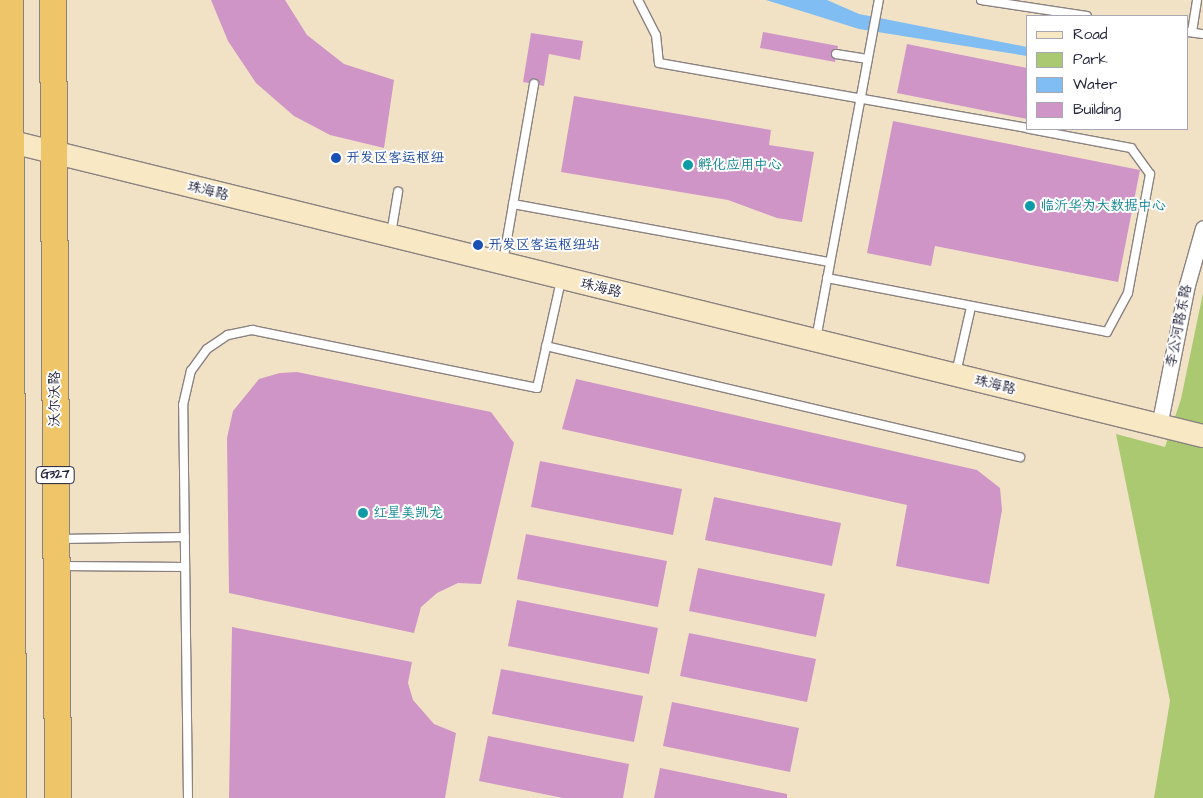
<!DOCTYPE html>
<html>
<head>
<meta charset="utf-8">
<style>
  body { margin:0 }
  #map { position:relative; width:1203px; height:798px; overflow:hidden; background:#f1e2c6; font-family:"Architects Daughter","LXGW WenKai TC",sans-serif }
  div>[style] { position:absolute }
  .green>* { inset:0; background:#aac971 }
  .water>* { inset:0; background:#80bdf3 }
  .building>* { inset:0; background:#cf95c7 }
  .roads { filter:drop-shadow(1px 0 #8a8280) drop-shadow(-1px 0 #8a8280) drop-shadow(0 1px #8a8280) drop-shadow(0 -1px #8a8280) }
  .service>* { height:8px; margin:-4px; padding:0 4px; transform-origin:4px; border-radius:4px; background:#fff }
  .minor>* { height:15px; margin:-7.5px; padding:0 7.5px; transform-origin:7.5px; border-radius:7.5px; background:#fff }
  .secondary>* { height:22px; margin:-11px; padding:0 11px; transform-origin:11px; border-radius:11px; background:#f8e8c3 }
  .trunk>* { height:26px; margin:-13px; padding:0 13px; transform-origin:13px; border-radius:13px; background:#eec569 }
  .dots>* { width:14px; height:14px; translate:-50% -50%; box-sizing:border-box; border:2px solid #fff; border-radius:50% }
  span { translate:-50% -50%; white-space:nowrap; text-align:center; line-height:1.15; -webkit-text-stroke:4px #fff; paint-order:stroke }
  .shield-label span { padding:1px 4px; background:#fff; border:1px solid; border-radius:4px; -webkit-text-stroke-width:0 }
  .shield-label { font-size:12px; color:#22223b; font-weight:700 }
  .transit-label { font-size:14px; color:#164399 }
  .left { translate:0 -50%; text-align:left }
  .culture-label { font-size:14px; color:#0d838f }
  .street-label { font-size:14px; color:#22223b }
  .legend { position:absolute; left:1026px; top:15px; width:162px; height:115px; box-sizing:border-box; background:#fff; border:1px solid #a7a7b1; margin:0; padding:6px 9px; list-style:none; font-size:15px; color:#22223b }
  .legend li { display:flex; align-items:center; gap:10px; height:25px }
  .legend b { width:25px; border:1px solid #a7a7b1 }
</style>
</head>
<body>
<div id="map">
  <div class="green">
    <i style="clip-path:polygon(1203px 293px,1203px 798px,1154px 798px,1170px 701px,1116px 434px,1165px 447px,1181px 399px)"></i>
  </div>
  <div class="water">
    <i style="clip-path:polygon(766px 0,827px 0,859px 14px,1027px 47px,1027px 56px,859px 29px)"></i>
  </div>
  <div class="building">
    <i style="clip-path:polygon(211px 0,285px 0,307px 35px,344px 64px,394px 80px,384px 148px,330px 135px,294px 116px,256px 83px,228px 41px)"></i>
    <i style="clip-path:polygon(763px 32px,838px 46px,835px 62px,760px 48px)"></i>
    <i style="clip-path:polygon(531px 33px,583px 41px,580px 60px,549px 54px,544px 86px,523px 82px)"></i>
    <i style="clip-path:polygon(907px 44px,1027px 68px,1027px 119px,897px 93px)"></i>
    <i style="clip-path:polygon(574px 96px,771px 130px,769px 145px,814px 152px,802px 222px,777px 218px,728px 200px,561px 172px)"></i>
    <i style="clip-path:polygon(893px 121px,1140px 170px,1118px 282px,935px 246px,931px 266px,867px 253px)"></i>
    <i style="clip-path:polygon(297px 372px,491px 412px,514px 443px,481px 584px,458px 583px,437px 593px,421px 607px,414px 633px,229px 593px,227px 438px,233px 411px,259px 379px,280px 373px)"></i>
    <i style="clip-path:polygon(576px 379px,977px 470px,1000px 488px,1002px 510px,989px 584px,896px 566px,907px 505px,562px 429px)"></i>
    <i style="clip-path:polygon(540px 461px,682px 489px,673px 535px,531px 507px)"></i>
    <i style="clip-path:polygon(714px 497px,841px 523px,832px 566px,705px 540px)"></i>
    <i style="clip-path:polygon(526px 534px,667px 561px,658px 607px,517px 579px)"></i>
    <i style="clip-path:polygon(698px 568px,825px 594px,816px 637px,689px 611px)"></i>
    <i style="clip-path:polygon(517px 600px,658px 628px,649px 674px,508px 646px)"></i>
    <i style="clip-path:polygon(232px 627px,412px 662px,408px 683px,413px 700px,434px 724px,456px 733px,445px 798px,229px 798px)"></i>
    <i style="clip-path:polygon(689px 633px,816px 659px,807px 702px,680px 676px)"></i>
    <i style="clip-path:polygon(501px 669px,643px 696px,634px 742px,492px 714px)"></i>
    <i style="clip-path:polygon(672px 702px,799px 728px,790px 772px,663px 746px)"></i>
    <i style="clip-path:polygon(488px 736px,629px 764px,623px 798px,563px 798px,479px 781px)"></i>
    <i style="clip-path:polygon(660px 768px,787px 794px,787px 798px,654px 798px)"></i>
  </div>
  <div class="roads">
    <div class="service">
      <i style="left:638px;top:0;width:39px;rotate:63deg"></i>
      <i style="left:656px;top:35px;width:28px;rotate:84deg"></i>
      <i style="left:659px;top:63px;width:374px;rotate:10deg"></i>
      <i style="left:981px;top:0;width:107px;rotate:8.6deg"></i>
      <i style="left:1188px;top:32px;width:15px;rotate:8deg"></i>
      <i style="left:1192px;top:32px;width:32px;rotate:-81deg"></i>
      <i style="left:836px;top:54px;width:32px;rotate:9deg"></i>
      <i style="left:513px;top:204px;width:322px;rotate:10.4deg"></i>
      <i style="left:391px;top:234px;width:43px;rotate:-80.5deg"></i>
      <i style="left:503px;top:262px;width:181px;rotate:-80.1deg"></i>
      <i style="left:827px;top:278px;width:285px;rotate:10.9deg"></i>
      <i style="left:1107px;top:332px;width:44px;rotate:-61.7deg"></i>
      <i style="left:1128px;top:293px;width:121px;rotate:-79.5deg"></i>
      <i style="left:1150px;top:174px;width:32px;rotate:-126deg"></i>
      <i style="left:1131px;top:148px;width:104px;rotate:-169.4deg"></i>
      <i style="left:816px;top:339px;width:345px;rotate:-79.5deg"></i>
      <i style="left:546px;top:346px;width:487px;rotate:13.2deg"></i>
      <i style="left:956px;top:373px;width:68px;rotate:-77.2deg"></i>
      <i style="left:59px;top:539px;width:126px;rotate:-0.9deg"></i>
      <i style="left:60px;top:566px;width:125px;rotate:0.5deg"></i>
      <i style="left:188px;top:798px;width:393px;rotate:-90.7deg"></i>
      <i style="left:183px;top:405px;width:35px;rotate:-77deg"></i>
      <i style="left:191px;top:371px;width:27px;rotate:-54deg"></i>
      <i style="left:207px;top:349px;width:25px;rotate:-34deg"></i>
      <i style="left:228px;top:335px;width:25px;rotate:-12deg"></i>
      <i style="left:252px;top:330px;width:291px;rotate:11.5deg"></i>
      <i style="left:537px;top:388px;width:110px;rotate:-77.4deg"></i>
    </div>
    <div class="minor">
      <i style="left:1159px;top:426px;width:144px;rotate:-78.8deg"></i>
      <i style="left:1187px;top:285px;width:59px;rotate:-74.3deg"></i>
    </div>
    <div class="secondary">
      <i style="left:0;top:139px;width:1239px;rotate:13.87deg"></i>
    </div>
    <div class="trunk">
      <i style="left:10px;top:0;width:798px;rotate:89.78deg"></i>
      <i style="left:53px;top:0;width:798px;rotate:89.64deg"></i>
    </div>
  </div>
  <div class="dots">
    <i style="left:336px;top:158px;background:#1a4fb4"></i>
    <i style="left:688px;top:165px;background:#0f9aa8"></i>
    <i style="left:1030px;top:206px;background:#0f9aa8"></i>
    <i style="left:478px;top:245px;background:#1a4fb4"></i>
    <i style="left:363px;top:513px;background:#0f9aa8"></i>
  </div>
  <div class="shield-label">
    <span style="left:55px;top:475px">G327</span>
  </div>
  <div class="transit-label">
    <span class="left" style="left:346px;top:158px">开发区客运枢纽</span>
    <span class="left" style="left:488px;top:245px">开发区客运枢纽站</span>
  </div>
  <div class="culture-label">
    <span class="left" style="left:698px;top:165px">孵化应用中心</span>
    <span class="left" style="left:1040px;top:206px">临沂华为大数据中心</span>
    <span class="left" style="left:373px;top:513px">红星美凯龙</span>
  </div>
  <div class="street-label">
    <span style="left:208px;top:191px;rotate:14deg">珠海路</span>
    <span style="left:601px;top:288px;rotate:14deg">珠海路</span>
    <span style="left:1179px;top:326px;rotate:-79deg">李公河路东路</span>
    <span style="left:995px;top:385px;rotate:14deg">珠海路</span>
    <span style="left:55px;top:399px;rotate:-90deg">沃尔沃路</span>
  </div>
  <ul class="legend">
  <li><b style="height:6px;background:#f8e8c3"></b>Road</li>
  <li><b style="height:14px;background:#aac971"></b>Park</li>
  <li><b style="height:14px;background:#80bdf3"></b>Water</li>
  <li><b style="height:14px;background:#cf95c7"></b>Building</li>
  </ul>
</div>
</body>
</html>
